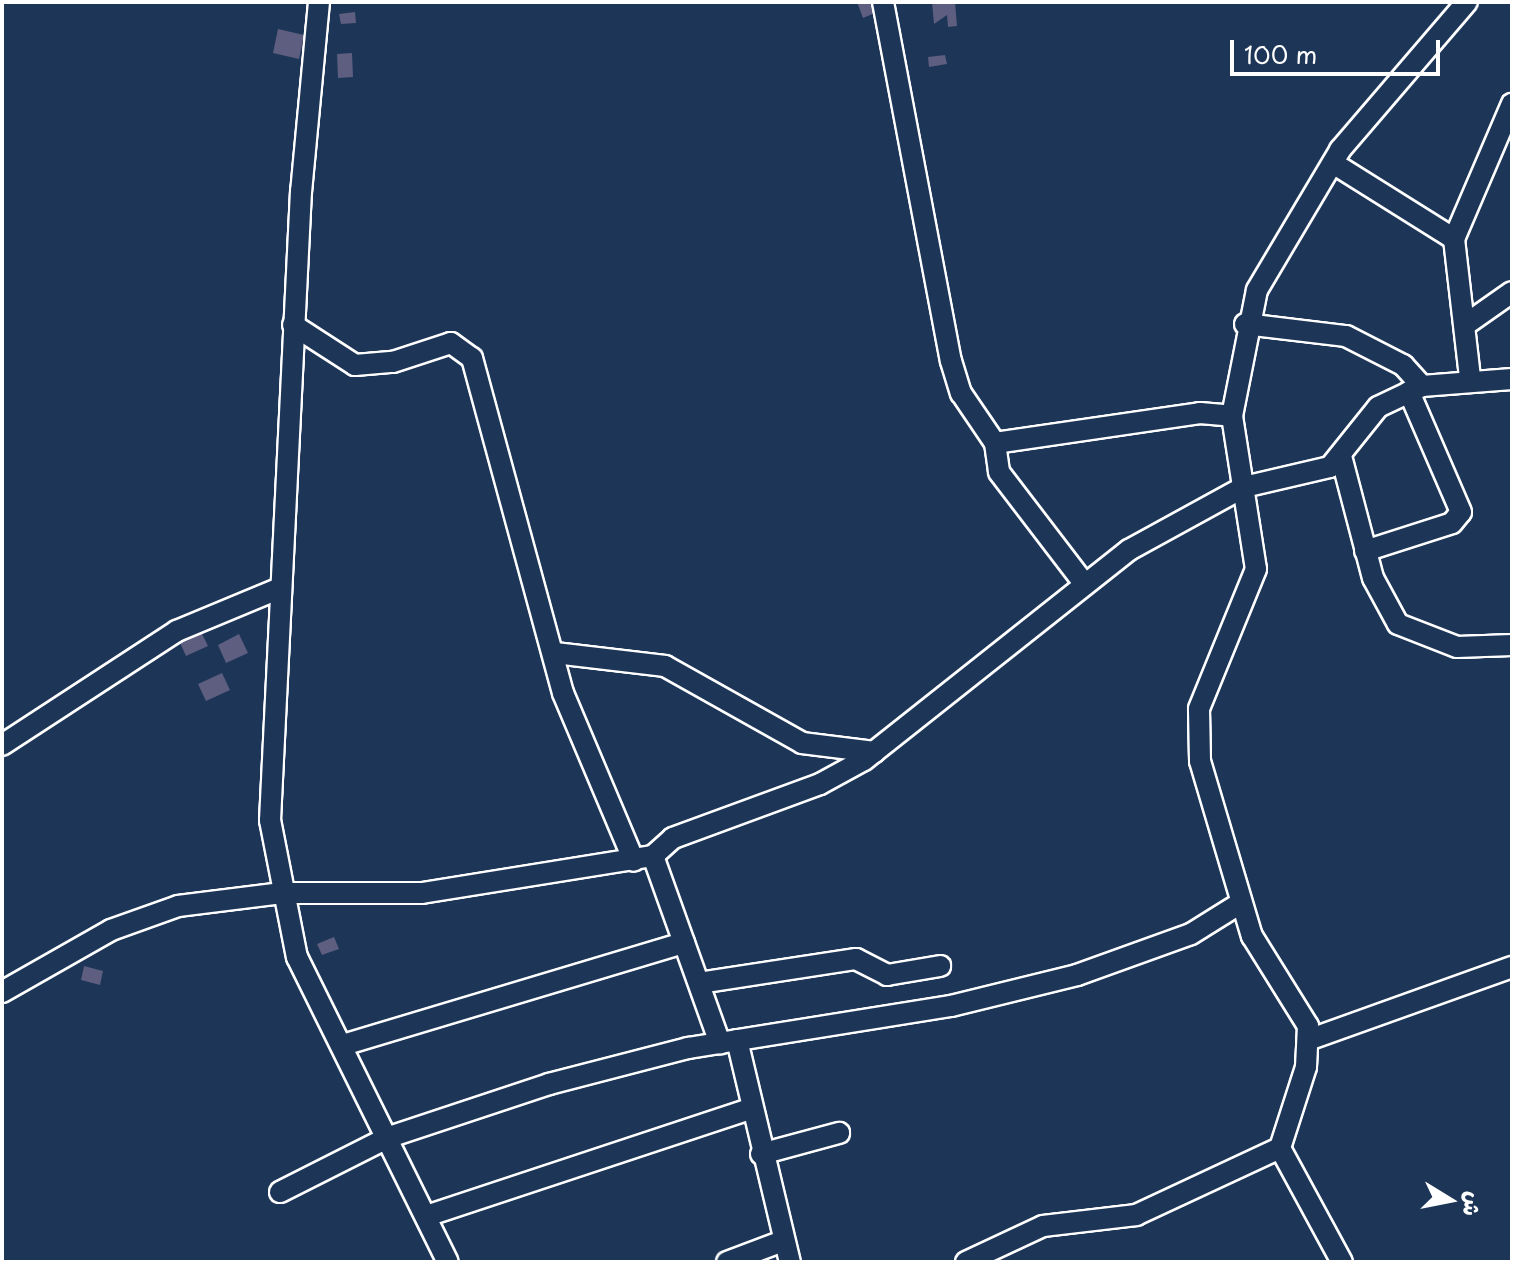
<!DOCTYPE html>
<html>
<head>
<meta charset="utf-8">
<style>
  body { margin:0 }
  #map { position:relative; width:1514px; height:1264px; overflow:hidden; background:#1d3557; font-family:"Playpen Sans","Playpen Sans Arabic",sans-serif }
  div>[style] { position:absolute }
  .building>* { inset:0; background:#5d5e80 }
  .roads { filter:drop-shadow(2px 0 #fff) drop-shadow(-2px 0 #fff) drop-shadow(0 2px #fff) drop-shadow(0 -2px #fff) }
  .minor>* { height:20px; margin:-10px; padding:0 10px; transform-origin:10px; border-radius:10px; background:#1d3557 }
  span { translate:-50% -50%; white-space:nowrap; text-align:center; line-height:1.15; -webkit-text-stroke:7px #1d3557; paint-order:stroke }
  .frame { position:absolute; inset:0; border:4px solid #fff; pointer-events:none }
  .north { position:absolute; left:1410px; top:1160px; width:80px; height:80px; -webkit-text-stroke:6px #1d3557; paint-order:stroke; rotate:100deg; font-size:22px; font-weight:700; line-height:32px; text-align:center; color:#fff }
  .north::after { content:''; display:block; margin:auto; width:28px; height:36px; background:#fff; clip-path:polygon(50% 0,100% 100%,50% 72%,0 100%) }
  .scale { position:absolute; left:1230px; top:40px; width:210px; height:36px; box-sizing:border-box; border:4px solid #fff; border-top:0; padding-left:10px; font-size:24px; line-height:28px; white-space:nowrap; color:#fff; -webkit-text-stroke:6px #1d3557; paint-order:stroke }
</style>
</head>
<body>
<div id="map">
  <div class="building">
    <i style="clip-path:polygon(857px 2px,879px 2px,882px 10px,863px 18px)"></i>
    <i style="clip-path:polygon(932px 2px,955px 2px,957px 26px,948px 27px,947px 15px,934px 24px)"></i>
    <i style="clip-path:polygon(355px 12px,356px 23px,341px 24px,339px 14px)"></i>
    <i style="clip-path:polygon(278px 29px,304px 35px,299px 59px,273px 53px)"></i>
    <i style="clip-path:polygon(352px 53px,353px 77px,338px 78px,337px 54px)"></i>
    <i style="clip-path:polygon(945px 55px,947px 64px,929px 67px,928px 57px)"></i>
    <i style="clip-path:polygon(198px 626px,208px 646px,186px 656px,177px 636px)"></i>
    <i style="clip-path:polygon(239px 634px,248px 653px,226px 663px,218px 645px)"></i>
    <i style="clip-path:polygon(222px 673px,230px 690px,206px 701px,198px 684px)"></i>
    <i style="clip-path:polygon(334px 937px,339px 949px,322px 955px,317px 944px)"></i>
    <i style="clip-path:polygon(84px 966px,103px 971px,100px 985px,81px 980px)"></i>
  </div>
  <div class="roads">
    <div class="minor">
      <i style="left:319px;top:2px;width:190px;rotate:95.4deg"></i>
      <i style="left:301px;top:191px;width:630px;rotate:92.82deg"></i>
      <i style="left:270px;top:820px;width:140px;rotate:78.9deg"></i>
      <i style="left:297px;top:957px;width:340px;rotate:63.7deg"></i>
      <i style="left:883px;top:2px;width:365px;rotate:79.3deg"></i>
      <i style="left:951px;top:361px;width:34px;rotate:73deg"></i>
      <i style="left:961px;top:393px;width:60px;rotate:55.8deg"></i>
      <i style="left:995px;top:443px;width:207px;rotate:-8.3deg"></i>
      <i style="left:1200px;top:413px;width:32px;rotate:5deg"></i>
      <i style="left:1232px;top:416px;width:155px;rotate:81.1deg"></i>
      <i style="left:1256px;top:569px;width:151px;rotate:112.2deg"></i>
      <i style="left:1199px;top:709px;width:52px;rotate:88.9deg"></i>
      <i style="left:1200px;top:761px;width:183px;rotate:73.5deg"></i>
      <i style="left:1252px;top:936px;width:106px;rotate:58.1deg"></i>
      <i style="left:1308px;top:1026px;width:41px;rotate:92.8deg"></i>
      <i style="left:1306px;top:1067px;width:85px;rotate:107.8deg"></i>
      <i style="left:1280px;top:1148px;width:130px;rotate:61.5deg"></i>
      <i style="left:1333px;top:163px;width:143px;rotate:32.1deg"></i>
      <i style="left:1454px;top:239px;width:140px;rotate:83.4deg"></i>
      <i style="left:1454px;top:239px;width:147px;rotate:-66.8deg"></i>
      <i style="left:1245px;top:324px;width:102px;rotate:6.8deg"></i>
      <i style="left:1346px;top:336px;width:64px;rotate:27deg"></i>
      <i style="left:1403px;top:365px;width:28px;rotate:48deg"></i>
      <i style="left:293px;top:325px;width:74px;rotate:32.8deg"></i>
      <i style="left:355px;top:365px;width:38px;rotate:-5deg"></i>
      <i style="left:393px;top:362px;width:61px;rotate:-18.1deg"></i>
      <i style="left:451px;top:343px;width:26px;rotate:36deg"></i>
      <i style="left:472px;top:358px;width:347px;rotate:74.8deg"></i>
      <i style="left:563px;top:693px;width:182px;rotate:67.1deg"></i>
      <i style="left:1465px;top:325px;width:57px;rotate:-35.1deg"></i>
      <i style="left:1232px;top:416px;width:128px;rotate:-78.8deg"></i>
      <i style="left:1257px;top:290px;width:163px;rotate:-59.3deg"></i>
      <i style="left:1340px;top:150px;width:195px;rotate:-49.4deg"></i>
      <i style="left:995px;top:443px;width:29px;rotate:82deg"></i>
      <i style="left:999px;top:472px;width:138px;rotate:52.6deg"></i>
      <i style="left:1341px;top:456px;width:126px;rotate:75.3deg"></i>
      <i style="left:1373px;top:578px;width:52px;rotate:61.5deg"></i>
      <i style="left:1398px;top:624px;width:63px;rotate:21.3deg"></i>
      <i style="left:1457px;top:647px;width:55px;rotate:-2.1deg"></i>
      <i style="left:1365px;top:551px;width:91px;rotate:-17.8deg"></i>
      <i style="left:1452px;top:523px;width:14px;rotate:-51deg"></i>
      <i style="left:1461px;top:512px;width:131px;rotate:-113.4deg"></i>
      <i style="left:555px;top:653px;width:111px;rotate:6.7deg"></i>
      <i style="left:665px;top:666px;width:157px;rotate:29.3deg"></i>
      <i style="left:802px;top:743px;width:73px;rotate:7.1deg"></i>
      <i style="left:2px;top:745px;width:209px;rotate:-33.1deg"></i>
      <i style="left:177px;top:631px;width:109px;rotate:-22.6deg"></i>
      <i style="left:653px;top:856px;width:199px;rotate:70.3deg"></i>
      <i style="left:699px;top:983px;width:159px;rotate:-8.7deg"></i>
      <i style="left:856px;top:959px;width:35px;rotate:27deg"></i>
      <i style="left:887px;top:975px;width:54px;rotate:-9.6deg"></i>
      <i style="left:2px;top:992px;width:125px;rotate:-29.6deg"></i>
      <i style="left:111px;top:930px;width:71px;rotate:-19.7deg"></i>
      <i style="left:178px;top:906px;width:105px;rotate:-7.1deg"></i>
      <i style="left:282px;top:893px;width:140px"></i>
      <i style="left:422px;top:893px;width:234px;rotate:-9.1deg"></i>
      <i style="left:653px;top:856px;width:27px;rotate:-42deg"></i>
      <i style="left:673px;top:838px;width:157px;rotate:-20.2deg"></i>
      <i style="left:820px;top:784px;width:50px;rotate:-28.6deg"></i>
      <i style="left:864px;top:760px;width:338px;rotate:-38.4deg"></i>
      <i style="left:1129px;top:550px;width:131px;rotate:-28.7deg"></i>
      <i style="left:1244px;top:487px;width:88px;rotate:-13.1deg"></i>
      <i style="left:1330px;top:467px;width:77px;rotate:-51.3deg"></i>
      <i style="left:1378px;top:407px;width:49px;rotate:-25.5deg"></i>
      <i style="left:1422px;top:386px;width:90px;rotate:-4.4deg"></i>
      <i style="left:737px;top:1040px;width:228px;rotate:76.6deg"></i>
      <i style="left:1308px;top:1040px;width:217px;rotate:-19.7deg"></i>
      <i style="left:343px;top:1045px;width:356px;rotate:-16.7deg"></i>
      <i style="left:761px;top:1154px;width:81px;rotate:-15.1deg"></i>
      <i style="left:280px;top:1192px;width:122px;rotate:-26.8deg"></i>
      <i style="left:389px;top:1137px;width:169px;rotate:-18.3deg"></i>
      <i style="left:549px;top:1084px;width:144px;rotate:-14.5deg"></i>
      <i style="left:688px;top:1048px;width:266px;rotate:-9.1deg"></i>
      <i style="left:951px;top:1006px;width:130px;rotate:-13.8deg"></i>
      <i style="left:1077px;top:975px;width:121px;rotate:-19.8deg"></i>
      <i style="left:1191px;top:934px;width:57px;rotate:-32deg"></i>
      <i style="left:426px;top:1216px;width:343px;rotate:-18.3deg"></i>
      <i style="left:727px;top:1262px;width:60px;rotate:-20.6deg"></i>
      <i style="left:966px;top:1262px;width:85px;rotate:-25.1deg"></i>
      <i style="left:1043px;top:1226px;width:94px;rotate:-6.7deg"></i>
      <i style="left:1136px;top:1215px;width:159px;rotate:-25deg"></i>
    </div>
  </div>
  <div class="frame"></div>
  <div class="north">ش</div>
  <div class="scale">100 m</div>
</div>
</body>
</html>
